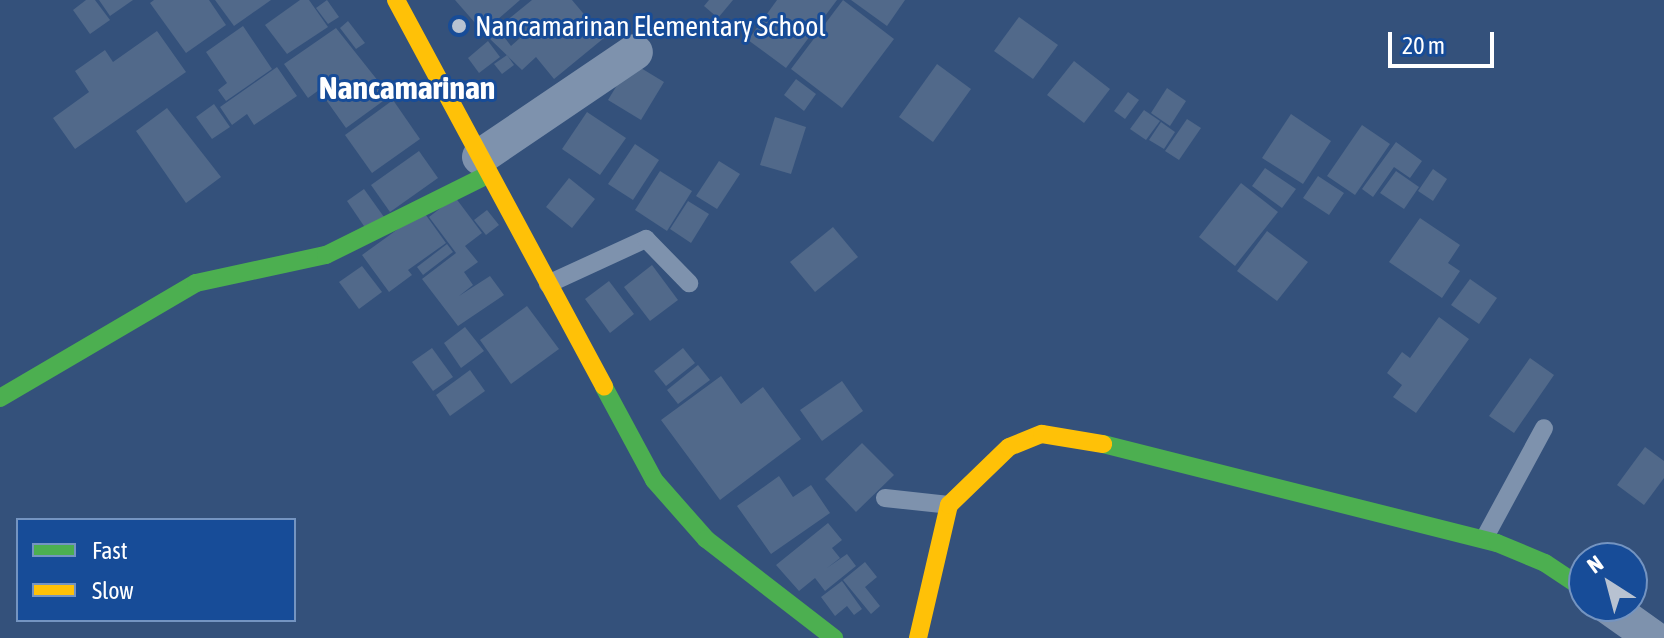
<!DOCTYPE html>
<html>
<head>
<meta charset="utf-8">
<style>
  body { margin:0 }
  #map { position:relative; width:1664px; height:638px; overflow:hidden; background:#34517b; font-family:"Asap Condensed",sans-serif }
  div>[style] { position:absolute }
  .building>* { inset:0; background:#51698a }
  .lane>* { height:18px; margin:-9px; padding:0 9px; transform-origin:9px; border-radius:9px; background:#7e92ad }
  .street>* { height:36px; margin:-18px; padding:0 18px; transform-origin:18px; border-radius:18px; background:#7e92ad }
  .fast>* { height:18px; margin:-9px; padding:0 9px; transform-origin:9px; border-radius:9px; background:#4caf50 }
  .slow>* { height:18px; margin:-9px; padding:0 9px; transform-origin:9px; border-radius:9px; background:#ffc107 }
  .dots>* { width:22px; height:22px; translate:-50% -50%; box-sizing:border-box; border:4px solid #174c98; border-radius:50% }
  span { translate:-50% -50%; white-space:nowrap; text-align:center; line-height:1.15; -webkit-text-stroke:6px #174c98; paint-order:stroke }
  .poi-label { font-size:28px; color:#fff }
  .left { translate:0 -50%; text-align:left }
  .quarter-label { font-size:32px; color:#fff; font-weight:700 }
  .legend { position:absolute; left:16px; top:518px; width:280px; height:104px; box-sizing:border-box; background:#174c98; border:2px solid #7494c1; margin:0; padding:10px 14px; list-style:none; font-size:24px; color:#fff }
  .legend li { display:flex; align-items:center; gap:16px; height:40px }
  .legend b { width:40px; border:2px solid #7494c1 }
  .north { position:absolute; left:1568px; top:542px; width:80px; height:80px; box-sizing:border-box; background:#174c98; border:2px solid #7494c1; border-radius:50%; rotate:324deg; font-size:22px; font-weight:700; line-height:32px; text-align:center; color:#fff }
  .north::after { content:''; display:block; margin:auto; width:28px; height:36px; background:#b8c2d1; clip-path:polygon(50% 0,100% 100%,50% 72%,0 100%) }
  .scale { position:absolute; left:1388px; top:32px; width:106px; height:36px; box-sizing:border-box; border:4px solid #fff; border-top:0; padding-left:10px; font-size:24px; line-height:28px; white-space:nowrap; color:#fff; -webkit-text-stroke:6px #174c98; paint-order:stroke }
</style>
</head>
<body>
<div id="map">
  <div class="building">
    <i style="clip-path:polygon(86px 0,95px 0,110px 20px,90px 34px,73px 10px)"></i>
    <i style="clip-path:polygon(99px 0,133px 0,110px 16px)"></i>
    <i style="clip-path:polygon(154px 0,209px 0,226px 25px,186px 53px,150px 3px)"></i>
    <i style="clip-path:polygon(215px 0,271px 0,234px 26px)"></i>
    <i style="clip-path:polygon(300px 0,309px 0,328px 27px,287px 54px,265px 25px)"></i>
    <i style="clip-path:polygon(327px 0,339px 17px,328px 24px,316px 8px)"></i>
    <i style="clip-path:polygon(455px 0,520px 0,483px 32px)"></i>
    <i style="clip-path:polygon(532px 0,572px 0,604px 38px,554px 79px,536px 57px,522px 70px,489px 38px,499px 30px,511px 46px,520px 38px,506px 21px)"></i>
    <i style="clip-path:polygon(709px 0,733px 0,718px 18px,704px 6px)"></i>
    <i style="clip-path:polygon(777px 0,837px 0,786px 68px,748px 40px)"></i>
    <i style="clip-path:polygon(843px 0,894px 39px,842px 108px,791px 69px)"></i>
    <i style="clip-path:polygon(851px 0,905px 0,887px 26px)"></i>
    <i style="clip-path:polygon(1019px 17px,1058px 45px,1033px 79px,994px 51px)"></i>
    <i style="clip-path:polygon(348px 21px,365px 43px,356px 49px,340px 28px)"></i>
    <i style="clip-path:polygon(243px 26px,272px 69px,226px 101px,218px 90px,227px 83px,206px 52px)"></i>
    <i style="clip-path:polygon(336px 28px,390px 96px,346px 128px,319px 90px,308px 98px,284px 64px)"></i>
    <i style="clip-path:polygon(157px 31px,186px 72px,75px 149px,53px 118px,89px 92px,75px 71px,105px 50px,113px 62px)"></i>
    <i style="clip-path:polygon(488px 41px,500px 57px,479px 73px,468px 58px)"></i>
    <i style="clip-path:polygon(507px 55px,514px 65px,502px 74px,494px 64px)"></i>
    <i style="clip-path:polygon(1074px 61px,1110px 89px,1084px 123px,1047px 95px)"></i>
    <i style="clip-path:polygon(631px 62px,664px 82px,641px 120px,608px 100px)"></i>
    <i style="clip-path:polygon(937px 64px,971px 89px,933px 142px,899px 117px)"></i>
    <i style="clip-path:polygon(277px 67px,297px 96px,254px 125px,247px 114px,232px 125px,220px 107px)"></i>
    <i style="clip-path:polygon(796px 79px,816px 94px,804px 111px,784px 95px)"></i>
    <i style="clip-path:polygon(1167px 88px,1186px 101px,1170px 126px,1151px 113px)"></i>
    <i style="clip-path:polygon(1128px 92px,1139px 100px,1125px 119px,1114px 111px)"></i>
    <i style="clip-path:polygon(393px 100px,420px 139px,372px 173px,345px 135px)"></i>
    <i style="clip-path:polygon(214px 104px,230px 127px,212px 139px,196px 117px)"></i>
    <i style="clip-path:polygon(167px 108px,221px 177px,186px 203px,136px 131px)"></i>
    <i style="clip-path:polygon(1144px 110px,1160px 121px,1146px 140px,1130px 129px)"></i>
    <i style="clip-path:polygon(587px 112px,626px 138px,600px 175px,562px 149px)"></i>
    <i style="clip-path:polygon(1291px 114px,1331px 141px,1303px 184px,1262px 158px)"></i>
    <i style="clip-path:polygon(775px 117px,806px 127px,791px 174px,760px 165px)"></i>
    <i style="clip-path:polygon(1187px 119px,1201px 128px,1179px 160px,1165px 151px)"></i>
    <i style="clip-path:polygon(1161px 122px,1175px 132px,1164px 149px,1149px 140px)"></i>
    <i style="clip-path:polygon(1362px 125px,1390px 144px,1355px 195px,1327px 176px)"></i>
    <i style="clip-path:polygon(1396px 142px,1422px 161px,1410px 178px,1394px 167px,1373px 197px,1362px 189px)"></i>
    <i style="clip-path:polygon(635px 144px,659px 160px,633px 200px,608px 184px)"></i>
    <i style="clip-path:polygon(419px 151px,438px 178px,390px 212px,371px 185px)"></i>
    <i style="clip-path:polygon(719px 161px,740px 174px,717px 209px,696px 196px)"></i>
    <i style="clip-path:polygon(1265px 168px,1296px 189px,1282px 208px,1252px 186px)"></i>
    <i style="clip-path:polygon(1433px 169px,1447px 179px,1433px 201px,1418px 191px)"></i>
    <i style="clip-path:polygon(660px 171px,692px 191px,667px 231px,635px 210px)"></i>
    <i style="clip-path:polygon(1396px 171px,1419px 187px,1404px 209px,1380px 193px)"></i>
    <i style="clip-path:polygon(1318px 176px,1344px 193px,1329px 215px,1303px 198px)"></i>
    <i style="clip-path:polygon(569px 178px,595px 199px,572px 228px,546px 207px)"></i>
    <i style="clip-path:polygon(1241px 183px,1278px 212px,1235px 266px,1199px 237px)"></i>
    <i style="clip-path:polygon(364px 189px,384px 217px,366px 229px,347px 201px)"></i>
    <i style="clip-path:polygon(455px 197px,482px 233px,465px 246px,478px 262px,464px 272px,473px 285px,459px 296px,490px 276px,504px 295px,458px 326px,422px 279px,456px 253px,429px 217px)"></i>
    <i style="clip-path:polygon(688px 201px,709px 214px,691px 243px,670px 229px)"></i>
    <i style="clip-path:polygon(487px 210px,499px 225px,486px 235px,474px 220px)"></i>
    <i style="clip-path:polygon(423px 211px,446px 243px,408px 270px,412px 275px,389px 292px,362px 255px)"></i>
    <i style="clip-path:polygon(1420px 218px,1460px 245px,1448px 263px,1460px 271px,1442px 298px,1389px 262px)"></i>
    <i style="clip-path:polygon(833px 227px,858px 257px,815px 292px,790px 262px)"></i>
    <i style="clip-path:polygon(1267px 231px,1308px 262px,1277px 301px,1237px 271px)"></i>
    <i style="clip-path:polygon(447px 244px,453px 252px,423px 275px,417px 267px)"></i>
    <i style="clip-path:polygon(652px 265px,678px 300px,650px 321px,624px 287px)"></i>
    <i style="clip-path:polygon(362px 266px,382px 292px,359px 309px,339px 282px)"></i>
    <i style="clip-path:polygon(1470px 279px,1497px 298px,1479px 324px,1451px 305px)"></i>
    <i style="clip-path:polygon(609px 281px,634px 314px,610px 333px,585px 299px)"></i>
    <i style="clip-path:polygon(527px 306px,559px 349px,511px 384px,480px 340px)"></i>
    <i style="clip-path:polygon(1439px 317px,1469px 339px,1416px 413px,1393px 397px,1402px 385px,1387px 373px,1402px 352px,1410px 358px)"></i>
    <i style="clip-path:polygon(465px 327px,484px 351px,461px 368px,444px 343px)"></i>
    <i style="clip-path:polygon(432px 348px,453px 377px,433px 391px,412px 362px)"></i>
    <i style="clip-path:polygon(683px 348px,695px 363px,666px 386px,654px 371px)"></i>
    <i style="clip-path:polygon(1530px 358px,1554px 375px,1514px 433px,1489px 416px)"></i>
    <i style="clip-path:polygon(698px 365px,710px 380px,678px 404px,667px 390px)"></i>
    <i style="clip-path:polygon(470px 370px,485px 391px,450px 416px,436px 395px)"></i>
    <i style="clip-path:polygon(721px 376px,741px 404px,763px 387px,801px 439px,720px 500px,661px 420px)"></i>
    <i style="clip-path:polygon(842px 381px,863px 411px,822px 441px,800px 410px)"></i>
    <i style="clip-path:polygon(862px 443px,894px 475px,856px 512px,825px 479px)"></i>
    <i style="clip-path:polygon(1645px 447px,1664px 461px,1664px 478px,1644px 505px,1617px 485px)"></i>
    <i style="clip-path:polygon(779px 476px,793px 497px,811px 485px,830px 513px,771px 554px,737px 506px)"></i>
    <i style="clip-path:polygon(828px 523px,842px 540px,832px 548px,840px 558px,827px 568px,847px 554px,856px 566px,825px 591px,815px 578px,799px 591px,776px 565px)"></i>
    <i style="clip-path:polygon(865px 562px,877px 577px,865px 587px,880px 606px,871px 614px,843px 580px)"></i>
    <i style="clip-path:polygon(842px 581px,862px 609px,854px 615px,847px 606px,835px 616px,821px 597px)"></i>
  </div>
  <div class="lane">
    <i style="left:548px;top:284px;width:108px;rotate:-24.7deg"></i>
    <i style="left:646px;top:239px;width:62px;rotate:45.7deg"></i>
    <i style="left:885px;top:498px;width:64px;rotate:6.2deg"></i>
    <i style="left:1484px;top:539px;width:126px;rotate:-61.6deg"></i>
  </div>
  <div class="street">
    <i style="left:480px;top:157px;width:187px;rotate:-34.1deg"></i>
    <i style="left:1608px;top:606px;width:55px;rotate:35.4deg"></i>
  </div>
  <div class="fast">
    <i style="left:604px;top:387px;width:106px;rotate:61.7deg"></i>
    <i style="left:654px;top:480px;width:79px;rotate:48.6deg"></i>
    <i style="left:706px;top:539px;width:162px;rotate:37.7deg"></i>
    <i style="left:0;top:398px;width:227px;rotate:-30.4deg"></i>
    <i style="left:196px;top:283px;width:133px;rotate:-12.2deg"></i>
    <i style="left:326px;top:255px;width:182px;rotate:-26.4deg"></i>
    <i style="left:1103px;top:444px;width:406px;rotate:14.1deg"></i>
    <i style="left:1497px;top:543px;width:52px;rotate:22.6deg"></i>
    <i style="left:1545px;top:563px;width:47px;rotate:33.7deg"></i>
  </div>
  <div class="slow">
    <i style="left:396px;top:0;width:439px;rotate:61.7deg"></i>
    <i style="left:918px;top:638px;width:137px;rotate:-76.9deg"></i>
    <i style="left:949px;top:505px;width:83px;rotate:-44deg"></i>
    <i style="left:1009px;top:447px;width:35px;rotate:-22deg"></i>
    <i style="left:1042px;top:434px;width:62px;rotate:9.3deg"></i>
  </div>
  <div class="dots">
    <i style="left:459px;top:26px;background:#b8c2d1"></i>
  </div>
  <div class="poi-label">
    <span class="left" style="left:475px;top:26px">Nancamarinan Elementary School</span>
  </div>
  <div class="quarter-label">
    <span style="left:407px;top:88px">Nancamarinan</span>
  </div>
  <ul class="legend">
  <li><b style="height:10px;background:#4caf50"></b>Fast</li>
  <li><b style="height:10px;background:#ffc107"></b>Slow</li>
  </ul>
  <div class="north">N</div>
  <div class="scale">20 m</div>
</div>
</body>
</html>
